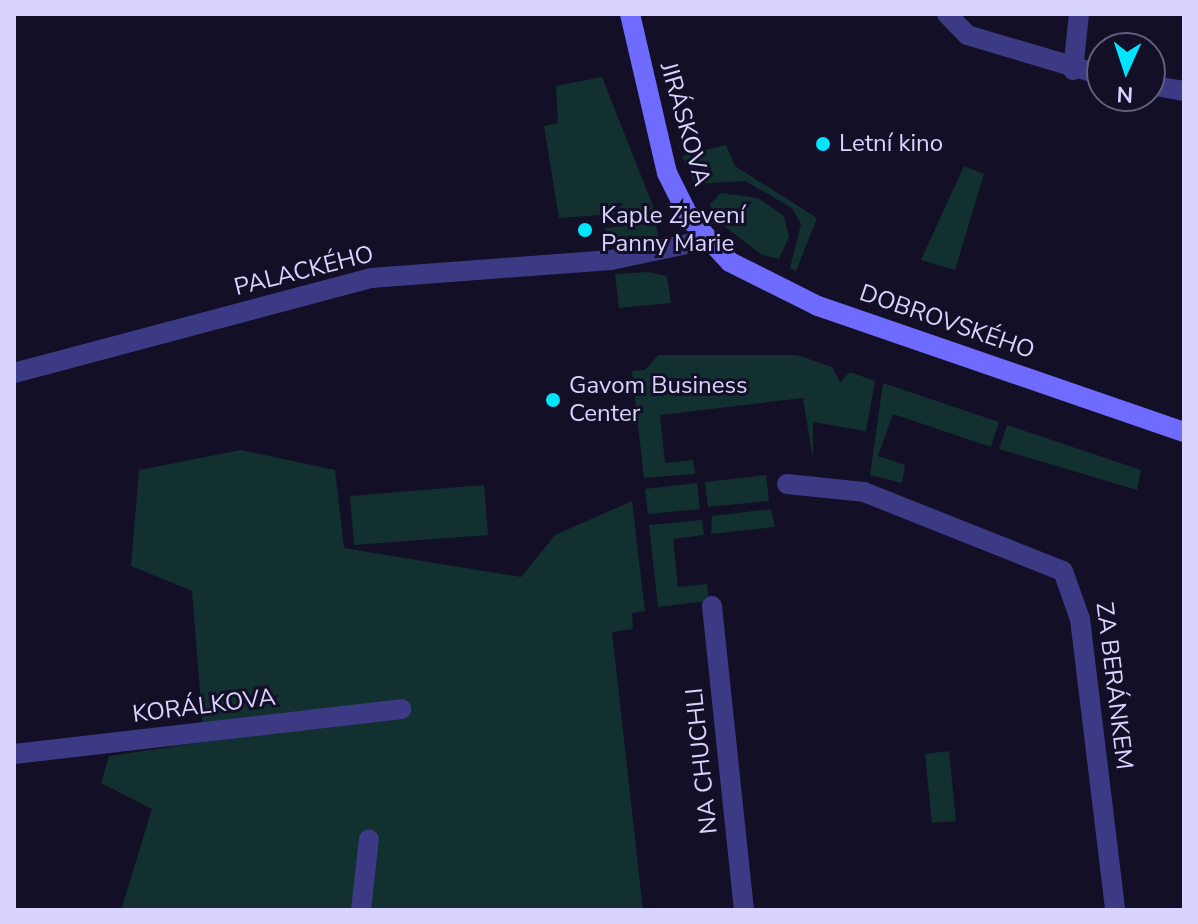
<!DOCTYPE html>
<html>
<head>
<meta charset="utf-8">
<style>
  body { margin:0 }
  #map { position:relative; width:1198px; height:924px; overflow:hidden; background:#130f26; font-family:"Nunito Sans",sans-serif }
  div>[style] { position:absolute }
  .green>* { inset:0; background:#12302f }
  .street>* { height:20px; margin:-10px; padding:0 10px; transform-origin:10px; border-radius:10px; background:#3d3a85 }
  .secondary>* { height:20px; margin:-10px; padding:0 10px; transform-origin:10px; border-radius:10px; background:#6f6bff }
  .dots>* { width:22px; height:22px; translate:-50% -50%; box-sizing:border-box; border:4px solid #130f26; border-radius:50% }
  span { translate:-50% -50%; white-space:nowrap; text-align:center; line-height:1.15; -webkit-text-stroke:6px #130f26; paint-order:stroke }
  .street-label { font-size:24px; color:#d9d4ff }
  .poi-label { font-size:24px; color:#d9d4ff }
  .left { translate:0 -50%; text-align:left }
  .frame { position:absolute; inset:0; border:16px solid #d9d4ff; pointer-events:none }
  .north { position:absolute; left:1086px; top:32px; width:80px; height:80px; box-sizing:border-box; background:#130f26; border:2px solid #625e7d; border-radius:50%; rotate:183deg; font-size:22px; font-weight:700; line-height:32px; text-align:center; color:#d9d4ff }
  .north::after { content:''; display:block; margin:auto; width:28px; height:36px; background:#00e5ff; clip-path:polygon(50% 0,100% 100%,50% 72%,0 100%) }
</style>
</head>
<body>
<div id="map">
  <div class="green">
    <i style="clip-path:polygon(602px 77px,655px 211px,559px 218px,544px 126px,558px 123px,556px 86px)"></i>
    <i style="clip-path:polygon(726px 145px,735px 166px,817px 218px,796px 271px,790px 268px,801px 224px,792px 208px,745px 181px,695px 184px,682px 156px)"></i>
    <i style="clip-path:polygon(964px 166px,984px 174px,955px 270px,921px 260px)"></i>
    <i style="clip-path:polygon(721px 193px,758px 198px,784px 216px,789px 237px,779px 259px,762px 255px,715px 219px,710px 204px)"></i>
    <i style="clip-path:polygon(656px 223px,658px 236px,607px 242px,605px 228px)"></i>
    <i style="clip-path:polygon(648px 272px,667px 276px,671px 303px,619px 308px,615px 274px)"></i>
    <i style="clip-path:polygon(658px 355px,797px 355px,832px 367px,840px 382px,850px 372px,875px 381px,866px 431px,813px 422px,813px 460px,803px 398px,660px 415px,665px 463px,693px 460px,695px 474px,644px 478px,632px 371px,645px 370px)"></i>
    <i style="clip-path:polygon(883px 383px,999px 422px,991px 447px,893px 414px,878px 456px,905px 465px,902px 483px,870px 475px)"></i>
    <i style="clip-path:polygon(1007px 425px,1141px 470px,1137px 490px,999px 449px)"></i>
    <i style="clip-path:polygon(241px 450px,335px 470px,344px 548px,521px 577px,555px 535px,632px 501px,645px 611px,632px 613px,633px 629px,612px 632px,643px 910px,121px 910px,152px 809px,101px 783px,109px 756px,204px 742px,192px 591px,131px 566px,139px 470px)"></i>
    <i style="clip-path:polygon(766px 475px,769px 501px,708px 507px,705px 482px)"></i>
    <i style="clip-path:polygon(697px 483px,700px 509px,648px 514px,645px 489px)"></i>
    <i style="clip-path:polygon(484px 485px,488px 535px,354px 545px,350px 496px)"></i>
    <i style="clip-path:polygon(771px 509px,775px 527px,711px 534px,712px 516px)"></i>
    <i style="clip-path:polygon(702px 520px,704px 535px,673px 539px,678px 587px,707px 584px,709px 601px,658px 607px,649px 525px)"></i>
    <i style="clip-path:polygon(949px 751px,956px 821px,932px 823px,925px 754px)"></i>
  </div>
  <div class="street">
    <i style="left:947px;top:14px;width:29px;rotate:46deg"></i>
    <i style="left:967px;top:35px;width:141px;rotate:16.5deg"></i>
    <i style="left:1073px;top:70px;width:56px;rotate:-83.9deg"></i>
    <i style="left:1150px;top:85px;width:35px;rotate:10deg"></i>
    <i style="left:14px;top:373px;width:369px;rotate:-14.9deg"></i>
    <i style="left:371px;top:278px;width:241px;rotate:-4.3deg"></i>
    <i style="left:611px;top:260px;width:97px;rotate:-11.9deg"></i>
    <i style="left:787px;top:484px;width:77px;rotate:5.9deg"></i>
    <i style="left:864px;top:492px;width:214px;rotate:21.7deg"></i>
    <i style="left:1063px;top:571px;width:51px;rotate:70.5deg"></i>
    <i style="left:1080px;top:619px;width:293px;rotate:83.1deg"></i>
    <i style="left:712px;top:606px;width:306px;rotate:84deg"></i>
    <i style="left:14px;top:754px;width:390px;rotate:-6.6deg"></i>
    <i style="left:361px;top:910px;width:71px;rotate:-83.6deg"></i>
  </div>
  <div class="secondary">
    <i style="left:630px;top:14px;width:163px;rotate:76.9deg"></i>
    <i style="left:667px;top:173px;width:51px;rotate:63.4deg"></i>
    <i style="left:690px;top:219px;width:59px;rotate:47.1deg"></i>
    <i style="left:730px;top:262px;width:98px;rotate:26.6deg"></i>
    <i style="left:818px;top:306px;width:387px;rotate:19deg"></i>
  </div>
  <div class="dots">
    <i style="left:823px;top:144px;background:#00e5ff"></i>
    <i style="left:585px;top:230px;background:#00e5ff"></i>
    <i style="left:553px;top:400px;background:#00e5ff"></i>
  </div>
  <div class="street-label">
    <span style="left:685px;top:124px;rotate:74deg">JIRÁSKOVA</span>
    <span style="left:304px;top:271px;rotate:-14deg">PALACKÉHO</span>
    <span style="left:947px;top:322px;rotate:19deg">DOBROVSKÉHO</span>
    <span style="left:1114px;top:686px;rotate:83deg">ZA BERÁNKEM</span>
    <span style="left:204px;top:706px;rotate:-7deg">KORÁLKOVA</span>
    <span style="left:702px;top:761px;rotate:-96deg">NA CHUCHLI</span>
  </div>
  <div class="poi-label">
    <span class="left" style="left:839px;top:144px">Letní kino</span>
    <span class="left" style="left:601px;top:230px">Kaple Zjevení<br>Panny Marie</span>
    <span class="left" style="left:569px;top:400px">Gavom Business<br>Center</span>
  </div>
  <div class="frame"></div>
  <div class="north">N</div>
</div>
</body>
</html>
